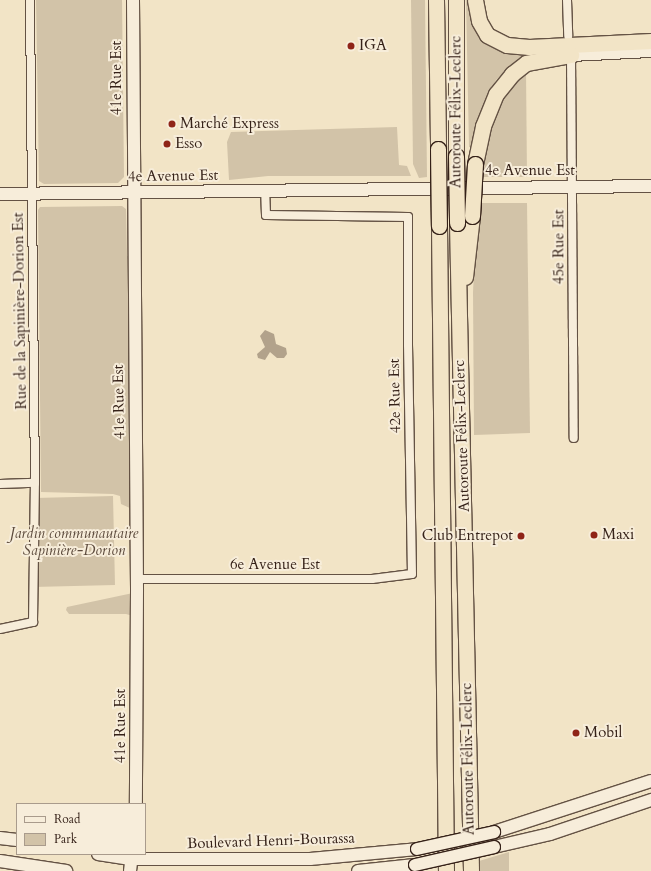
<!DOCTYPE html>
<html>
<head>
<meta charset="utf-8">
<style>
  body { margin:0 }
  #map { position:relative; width:651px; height:871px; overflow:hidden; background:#f2e4c6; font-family:Cardo,serif }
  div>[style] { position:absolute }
  .green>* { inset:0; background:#d2c3a8 }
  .water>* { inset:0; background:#b2a28b }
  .roads { filter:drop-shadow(1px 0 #645244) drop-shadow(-1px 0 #645244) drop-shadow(0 1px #645244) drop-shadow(0 -1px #645244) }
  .street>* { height:8px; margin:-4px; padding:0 4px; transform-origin:4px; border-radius:4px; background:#f7edda }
  .secondary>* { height:12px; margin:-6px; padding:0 6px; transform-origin:6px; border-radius:6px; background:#f7edda }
  .highway>* { height:15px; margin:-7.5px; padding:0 7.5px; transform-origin:7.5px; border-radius:7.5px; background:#f2e4c6 }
  .bridges { filter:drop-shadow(1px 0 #352118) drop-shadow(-1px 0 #352118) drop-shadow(0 1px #352118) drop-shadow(0 -1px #352118) }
  .secondary-bridge>* { height:12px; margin:-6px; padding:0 6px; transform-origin:6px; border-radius:6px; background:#f7edda }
  .highway-bridge>* { height:15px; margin:-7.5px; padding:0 7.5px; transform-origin:7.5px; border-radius:7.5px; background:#f2e4c6 }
  .dots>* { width:11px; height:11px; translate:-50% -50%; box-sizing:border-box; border:2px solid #f7edda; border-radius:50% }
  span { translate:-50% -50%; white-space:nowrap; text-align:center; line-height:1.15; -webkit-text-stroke:4px #f7edda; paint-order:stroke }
  .poi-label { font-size:15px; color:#352118 }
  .left { translate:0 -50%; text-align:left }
  .right { translate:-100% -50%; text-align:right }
  .street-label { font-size:15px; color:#352118 }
  .park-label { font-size:15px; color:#5c4a3c; font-style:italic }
  .legend { position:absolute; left:16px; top:803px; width:130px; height:52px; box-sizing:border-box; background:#f7edda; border:1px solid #a99b8c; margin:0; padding:5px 7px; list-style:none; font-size:12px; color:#352118 }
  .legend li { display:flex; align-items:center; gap:8px; height:20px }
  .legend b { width:20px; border:1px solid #a99b8c }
</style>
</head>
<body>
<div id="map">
  <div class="green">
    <i style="clip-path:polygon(36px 0,122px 0,124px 177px,118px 183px,44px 184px,39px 181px)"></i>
    <i style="clip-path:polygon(411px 0,425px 0,427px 177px,419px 178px,413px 164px)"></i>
    <i style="clip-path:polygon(466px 0,470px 0,479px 28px,546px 51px,516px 62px,496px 80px,487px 99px,474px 147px,469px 147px)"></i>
    <i style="clip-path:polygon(526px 70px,527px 177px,480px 177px,489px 125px,500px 95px)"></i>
    <i style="clip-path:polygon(397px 127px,399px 165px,407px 166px,411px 176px,268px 176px,229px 180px,227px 142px,231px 132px)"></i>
    <i style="clip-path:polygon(478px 203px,527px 203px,530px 433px,474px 435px,473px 292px)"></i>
    <i style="clip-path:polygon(122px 206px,126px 209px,127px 256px,129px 256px,132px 509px,121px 504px,120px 496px,113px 494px,41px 492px,38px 210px,40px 207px)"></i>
    <i style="clip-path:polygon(113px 496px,115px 585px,33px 587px,35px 498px)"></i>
    <i style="clip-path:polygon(133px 593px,133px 616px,126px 614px,69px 614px,66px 610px,67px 607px)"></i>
    <i style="clip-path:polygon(509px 852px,509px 871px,479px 871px,479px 861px)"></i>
  </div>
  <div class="water">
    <i style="clip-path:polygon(265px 330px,274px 334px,276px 344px,286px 348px,287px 354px,284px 358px,277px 358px,270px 352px,265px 360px,258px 358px,257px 354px,265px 347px,260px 336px)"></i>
  </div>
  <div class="roads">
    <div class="street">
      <i style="left:567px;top:0;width:36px;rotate:88deg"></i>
      <i style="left:571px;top:55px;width:383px;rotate:89.6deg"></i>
      <i style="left:0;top:484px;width:35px;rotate:-2deg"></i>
      <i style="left:137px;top:579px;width:235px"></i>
      <i style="left:372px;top:579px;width:40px;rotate:-7.1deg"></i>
      <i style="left:412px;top:574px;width:229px;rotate:-91deg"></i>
      <i style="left:408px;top:345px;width:128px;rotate:-90deg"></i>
      <i style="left:408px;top:217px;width:142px;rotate:-179.2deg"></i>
      <i style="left:266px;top:215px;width:24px;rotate:-92deg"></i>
      <i style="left:0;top:629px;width:34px;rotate:-12deg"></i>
      <i style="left:33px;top:622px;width:139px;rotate:-89.2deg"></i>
      <i style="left:35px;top:483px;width:483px;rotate:-90.6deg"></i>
    </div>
    <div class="secondary">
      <i style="left:133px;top:0;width:591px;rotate:89.61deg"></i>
      <i style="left:137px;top:591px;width:213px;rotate:90.3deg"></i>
      <i style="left:571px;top:55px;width:80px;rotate:-2.9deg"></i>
      <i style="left:0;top:194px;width:651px;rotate:-0.7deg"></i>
      <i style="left:494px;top:832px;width:165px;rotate:-18deg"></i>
      <i style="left:0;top:838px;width:17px;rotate:7deg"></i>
      <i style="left:494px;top:847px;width:57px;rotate:-13.1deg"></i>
      <i style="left:550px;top:834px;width:107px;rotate:-18.6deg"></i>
      <i style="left:98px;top:854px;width:33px;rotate:9deg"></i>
      <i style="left:131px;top:859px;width:179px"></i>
      <i style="left:310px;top:859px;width:107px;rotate:-5.3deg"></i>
      <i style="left:0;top:861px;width:67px;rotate:8.6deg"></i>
      <i style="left:130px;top:871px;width:17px;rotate:-83deg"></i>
      <i style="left:358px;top:871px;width:57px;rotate:-6deg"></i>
    </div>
    <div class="highway">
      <i style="left:436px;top:0;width:149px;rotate:89.2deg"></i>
      <i style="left:456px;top:0;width:156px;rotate:90deg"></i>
      <i style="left:475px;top:0;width:21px;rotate:79deg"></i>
      <i style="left:479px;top:21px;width:16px;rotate:60deg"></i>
      <i style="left:487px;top:35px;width:22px;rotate:27deg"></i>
      <i style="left:507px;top:45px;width:22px;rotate:5deg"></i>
      <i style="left:529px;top:47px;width:122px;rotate:-2.8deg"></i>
      <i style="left:475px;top:164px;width:39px;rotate:-78deg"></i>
      <i style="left:483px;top:126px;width:35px;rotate:-68deg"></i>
      <i style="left:496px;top:94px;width:26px;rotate:-51deg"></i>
      <i style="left:512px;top:74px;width:18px;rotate:-38deg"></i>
      <i style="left:526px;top:63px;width:46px;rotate:-10.1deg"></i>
      <i style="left:457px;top:223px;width:648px;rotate:88.76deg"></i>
      <i style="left:439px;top:226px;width:645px;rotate:89.38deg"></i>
      <i style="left:465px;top:277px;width:61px;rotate:-83.5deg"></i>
    </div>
  </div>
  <div class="bridges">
    <div class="secondary-bridge">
      <i style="left:417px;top:849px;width:79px;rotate:-12.4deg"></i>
      <i style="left:415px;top:865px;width:81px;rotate:-12.8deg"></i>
    </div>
    <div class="highway-bridge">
      <i style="left:438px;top:149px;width:77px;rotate:89.3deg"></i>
      <i style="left:456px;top:156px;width:67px;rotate:89.1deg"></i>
      <i style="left:472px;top:216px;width:52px;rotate:-86.7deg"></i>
    </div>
  </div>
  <div class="dots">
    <i style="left:351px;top:46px;background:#8f2418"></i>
    <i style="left:172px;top:124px;background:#8f2418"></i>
    <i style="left:167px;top:144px;background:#8f2418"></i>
    <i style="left:594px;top:535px;background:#8f2418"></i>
    <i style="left:521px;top:536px;background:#8f2418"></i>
    <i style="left:576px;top:733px;background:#8f2418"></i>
  </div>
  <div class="poi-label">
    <span class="left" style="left:359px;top:46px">IGA</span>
    <span class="left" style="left:180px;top:124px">Marché Express</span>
    <span class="left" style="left:175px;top:144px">Esso</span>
    <span class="left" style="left:602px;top:535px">Maxi</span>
    <span class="right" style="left:513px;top:536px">Club Entrepot</span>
    <span class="left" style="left:584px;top:733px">Mobil</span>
  </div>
  <div class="street-label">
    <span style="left:117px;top:78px;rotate:-90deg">41e Rue Est</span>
    <span style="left:456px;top:112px;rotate:-90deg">Autoroute Félix-Leclerc</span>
    <span style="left:530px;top:171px">4e Avenue Est</span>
    <span style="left:173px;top:176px;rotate:-1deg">4e Avenue Est</span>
    <span style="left:559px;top:247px;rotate:-90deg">45e Rue Est</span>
    <span style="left:20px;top:311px;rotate:-91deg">Rue de la Sapinière-Dorion Est</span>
    <span style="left:395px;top:396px;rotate:-91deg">42e Rue Est</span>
    <span style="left:119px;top:402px;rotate:-91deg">41e Rue Est</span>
    <span style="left:462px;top:436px;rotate:-92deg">Autoroute Félix-Leclerc</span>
    <span style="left:275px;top:565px">6e Avenue Est</span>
    <span style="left:121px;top:726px;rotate:-90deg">41e Rue Est</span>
    <span style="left:468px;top:759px;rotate:-91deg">Autoroute Félix-Leclerc</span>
    <span style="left:271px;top:841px;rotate:-2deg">Boulevard Henri-Bourassa</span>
  </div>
  <div class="park-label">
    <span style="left:74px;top:542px">Jardin communautaire<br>Sapinière-Dorion</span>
  </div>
  <ul class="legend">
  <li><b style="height:5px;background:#f7edda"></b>Road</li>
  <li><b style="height:11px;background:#d2c3a8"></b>Park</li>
  </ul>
</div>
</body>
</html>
